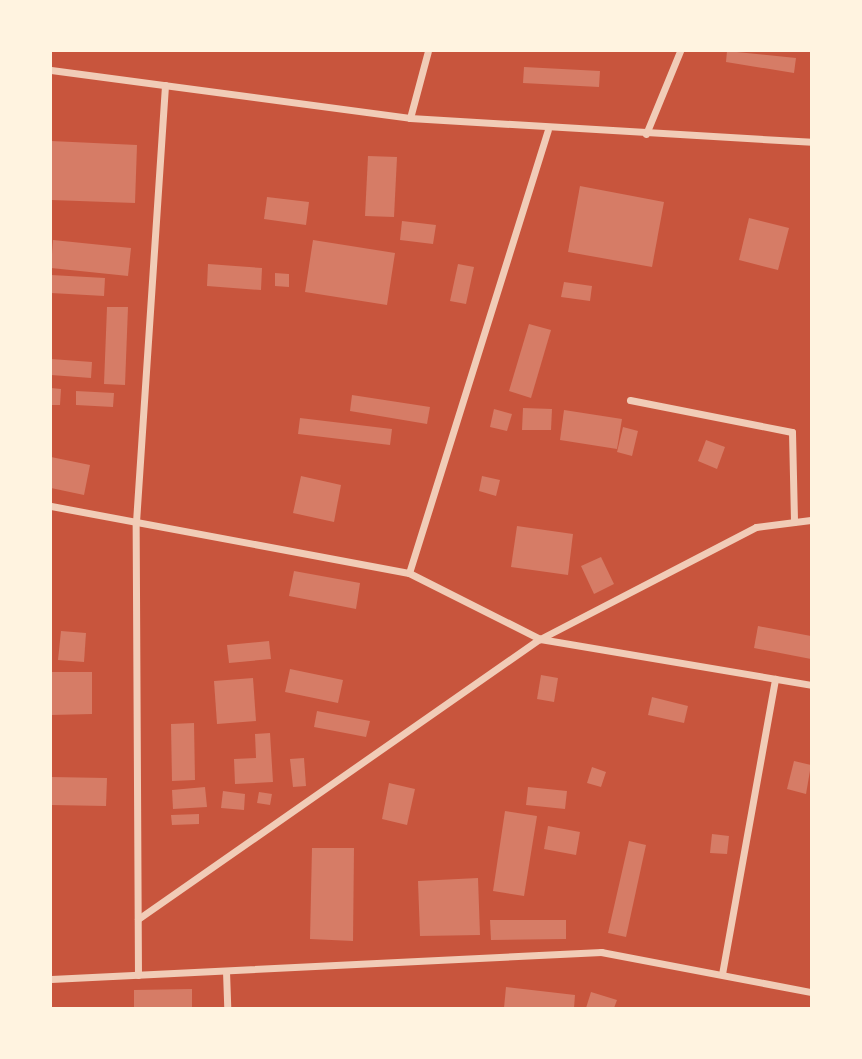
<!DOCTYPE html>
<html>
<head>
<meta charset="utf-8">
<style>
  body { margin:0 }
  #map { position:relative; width:862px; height:1059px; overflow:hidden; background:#c8553d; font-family:"PT Sans",sans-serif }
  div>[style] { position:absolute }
  .building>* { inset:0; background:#d67c66 }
  .minor>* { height:7px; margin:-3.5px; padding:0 3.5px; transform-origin:3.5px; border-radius:3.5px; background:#f1ccb7 }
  span { translate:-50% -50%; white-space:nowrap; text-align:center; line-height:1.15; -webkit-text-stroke:6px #fff3e0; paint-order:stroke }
  .frame { position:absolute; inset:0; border:52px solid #fff3e0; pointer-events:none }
</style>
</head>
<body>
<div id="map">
  <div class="building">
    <i style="clip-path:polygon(727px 51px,796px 58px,794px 73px,726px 62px)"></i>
    <i style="clip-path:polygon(524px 67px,600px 71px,599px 87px,523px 83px)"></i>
    <i style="clip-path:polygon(51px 141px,137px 145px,135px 203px,51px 200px)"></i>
    <i style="clip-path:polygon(368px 156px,397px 157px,394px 217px,365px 216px)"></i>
    <i style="clip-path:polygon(580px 186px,664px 202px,652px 267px,568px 252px)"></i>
    <i style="clip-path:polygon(267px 197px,309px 202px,306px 225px,264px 219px)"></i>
    <i style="clip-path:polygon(749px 218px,789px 228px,778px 270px,739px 260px)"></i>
    <i style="clip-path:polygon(402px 221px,436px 225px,433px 244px,400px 240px)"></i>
    <i style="clip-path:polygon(53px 240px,131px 248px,128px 276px,51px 268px)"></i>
    <i style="clip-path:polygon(313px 240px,395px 253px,387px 305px,305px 292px)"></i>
    <i style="clip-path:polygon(208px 264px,262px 268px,261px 290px,207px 286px)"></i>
    <i style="clip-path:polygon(458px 264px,474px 267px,466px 304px,450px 301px)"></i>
    <i style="clip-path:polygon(275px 273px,289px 274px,289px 287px,275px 286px)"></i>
    <i style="clip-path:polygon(51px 275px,105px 278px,104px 296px,51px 293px)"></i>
    <i style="clip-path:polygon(564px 282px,592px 286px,590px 301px,561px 297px)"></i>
    <i style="clip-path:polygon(107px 307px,128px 307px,125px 385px,104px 384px)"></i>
    <i style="clip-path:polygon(529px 324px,551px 330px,531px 398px,509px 391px)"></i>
    <i style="clip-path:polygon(51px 359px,92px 362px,91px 378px,51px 375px)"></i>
    <i style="clip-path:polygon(51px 388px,61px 389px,60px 405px,51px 405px)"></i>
    <i style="clip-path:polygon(76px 391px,114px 393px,113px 407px,76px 405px)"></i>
    <i style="clip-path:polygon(352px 395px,430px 407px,427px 424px,350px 411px)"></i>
    <i style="clip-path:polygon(523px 408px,552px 409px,551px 430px,522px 430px)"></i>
    <i style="clip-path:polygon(494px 409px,512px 414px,507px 431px,490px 427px)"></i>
    <i style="clip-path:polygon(564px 410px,622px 419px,617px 449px,560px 440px)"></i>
    <i style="clip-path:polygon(300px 418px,392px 429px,390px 445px,298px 434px)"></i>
    <i style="clip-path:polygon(623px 427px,638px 431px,632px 456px,617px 452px)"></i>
    <i style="clip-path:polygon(706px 440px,725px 447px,717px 469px,698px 461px)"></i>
    <i style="clip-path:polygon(51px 457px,90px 465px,84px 495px,51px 488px)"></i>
    <i style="clip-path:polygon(301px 476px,341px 485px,334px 522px,293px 513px)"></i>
    <i style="clip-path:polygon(482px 476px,500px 480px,496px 496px,479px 491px)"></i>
    <i style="clip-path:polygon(517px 526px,573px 534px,568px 575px,511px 567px)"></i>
    <i style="clip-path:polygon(601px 557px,614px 584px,594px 594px,581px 566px)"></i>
    <i style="clip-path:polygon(294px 571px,360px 583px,356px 609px,289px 596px)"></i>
    <i style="clip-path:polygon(758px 626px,811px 636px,811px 659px,754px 648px)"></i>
    <i style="clip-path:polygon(61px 631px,86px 633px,84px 662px,58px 660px)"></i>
    <i style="clip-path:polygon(269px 641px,271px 659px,229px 663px,227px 645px)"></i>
    <i style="clip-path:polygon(290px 669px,343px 680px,338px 703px,285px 692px)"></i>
    <i style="clip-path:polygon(51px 672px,92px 672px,92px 714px,51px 715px)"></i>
    <i style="clip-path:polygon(541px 675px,558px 678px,554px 702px,537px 699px)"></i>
    <i style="clip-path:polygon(253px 678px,256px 721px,217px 724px,214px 681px)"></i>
    <i style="clip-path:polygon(652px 697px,688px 706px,684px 723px,648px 715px)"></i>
    <i style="clip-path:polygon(317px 711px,370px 721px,366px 737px,314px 727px)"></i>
    <i style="clip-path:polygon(194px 723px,195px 780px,172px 781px,171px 724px)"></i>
    <i style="clip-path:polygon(270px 733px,273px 782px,235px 784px,234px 759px,256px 758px,255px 734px)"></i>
    <i style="clip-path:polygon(304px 758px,306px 786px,293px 787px,290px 759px)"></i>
    <i style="clip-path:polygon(794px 761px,811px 765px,806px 794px,787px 789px)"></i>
    <i style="clip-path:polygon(592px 767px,606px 772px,601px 787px,587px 783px)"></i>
    <i style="clip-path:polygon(51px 777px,107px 778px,106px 806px,51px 805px)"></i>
    <i style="clip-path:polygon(389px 783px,415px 789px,407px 825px,382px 819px)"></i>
    <i style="clip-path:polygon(205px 787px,207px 807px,173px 809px,172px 790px)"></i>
    <i style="clip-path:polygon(528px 787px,567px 791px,565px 809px,526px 805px)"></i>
    <i style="clip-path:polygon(223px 791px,245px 794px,244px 810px,221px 808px)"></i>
    <i style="clip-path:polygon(259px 792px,272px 794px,270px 805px,257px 803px)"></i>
    <i style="clip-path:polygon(505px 811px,537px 816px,524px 896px,493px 891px)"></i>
    <i style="clip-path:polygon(199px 814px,199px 824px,172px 825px,171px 815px)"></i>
    <i style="clip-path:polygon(548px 826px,580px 832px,576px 855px,544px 849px)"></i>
    <i style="clip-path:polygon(712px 834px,729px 836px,727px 854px,710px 853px)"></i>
    <i style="clip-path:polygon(629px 841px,646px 845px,626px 937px,608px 933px)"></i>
    <i style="clip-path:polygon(312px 848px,354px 848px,353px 941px,310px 939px)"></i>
    <i style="clip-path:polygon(478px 878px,480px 935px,420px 936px,418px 881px)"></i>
    <i style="clip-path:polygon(490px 920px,566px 920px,566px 939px,491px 940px)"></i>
    <i style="clip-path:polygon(506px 987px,575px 995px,574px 1008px,504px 1008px)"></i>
    <i style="clip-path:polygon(192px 989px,192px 1008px,134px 1008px,134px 990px)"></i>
    <i style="clip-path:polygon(591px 992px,617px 1000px,614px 1008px,586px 1008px)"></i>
  </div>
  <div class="minor">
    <i style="left:51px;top:70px;width:362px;rotate:7.6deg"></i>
    <i style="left:410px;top:118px;width:402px;rotate:3.4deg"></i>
    <i style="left:410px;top:118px;width:69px;rotate:-75deg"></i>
    <i style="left:646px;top:134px;width:90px;rotate:-67.7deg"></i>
    <i style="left:630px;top:400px;width:165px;rotate:11.2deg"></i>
    <i style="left:792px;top:432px;width:90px;rotate:88.7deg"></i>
    <i style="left:51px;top:506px;width:364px;rotate:10.6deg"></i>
    <i style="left:409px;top:573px;width:147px;rotate:26.7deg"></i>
    <i style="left:540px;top:639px;width:275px;rotate:9.6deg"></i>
    <i style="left:409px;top:573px;width:464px;rotate:-72.6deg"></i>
    <i style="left:138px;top:919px;width:490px;rotate:-34.9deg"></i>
    <i style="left:540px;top:639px;width:243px;rotate:-27.4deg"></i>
    <i style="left:756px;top:527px;width:55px;rotate:-7.3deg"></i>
    <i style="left:226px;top:971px;width:37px;rotate:88deg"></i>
    <i style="left:722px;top:974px;width:300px;rotate:-79.8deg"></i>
    <i style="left:138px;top:975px;width:453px;rotate:-90.3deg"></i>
    <i style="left:136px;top:522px;width:438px;rotate:-86.2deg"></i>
    <i style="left:51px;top:979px;width:551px;rotate:-2.81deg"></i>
    <i style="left:601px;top:952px;width:214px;rotate:10.8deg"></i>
  </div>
  <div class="frame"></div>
</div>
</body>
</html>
